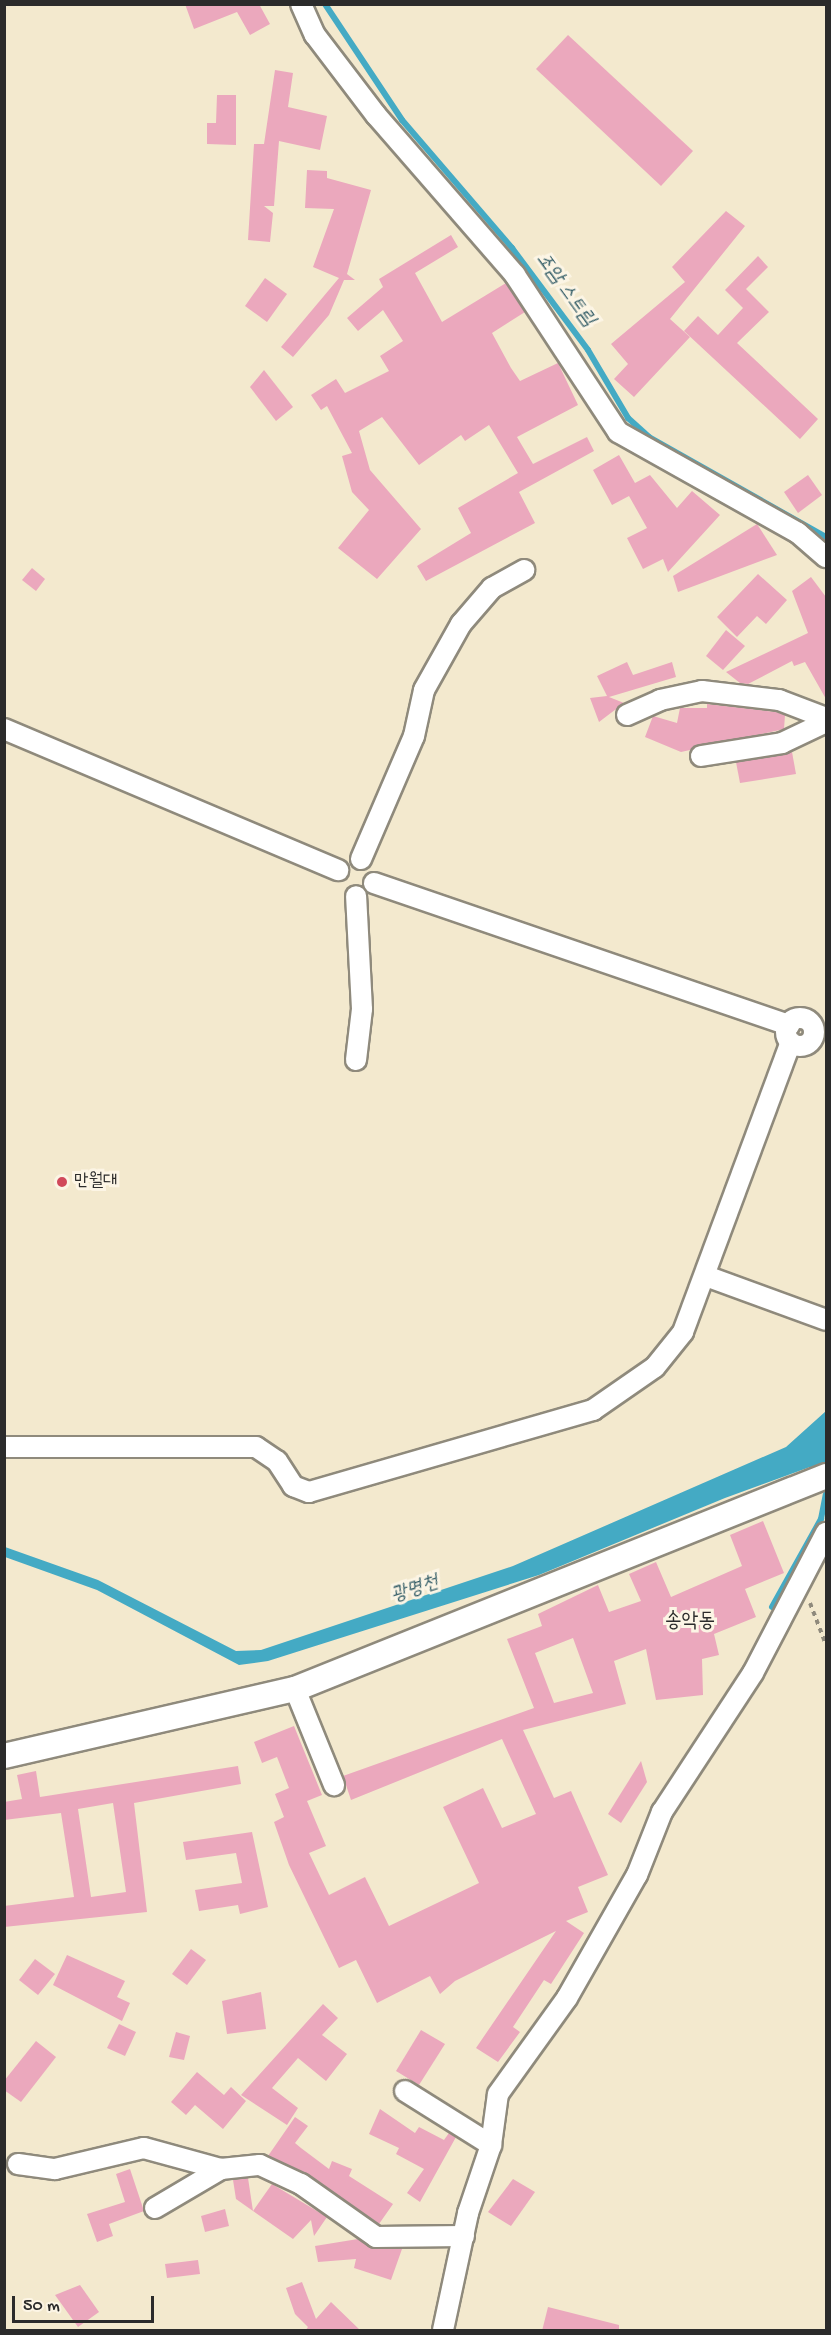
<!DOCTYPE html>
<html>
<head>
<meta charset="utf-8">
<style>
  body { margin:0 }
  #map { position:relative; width:831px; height:2335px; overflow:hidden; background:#f3e9ce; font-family:"Gochi Hand","Poor Story",sans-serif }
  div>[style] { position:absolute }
  .water>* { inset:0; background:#44aac4 }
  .stream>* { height:6px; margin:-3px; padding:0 3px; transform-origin:3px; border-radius:3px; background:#44aac4 }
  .building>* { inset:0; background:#eba8bd }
  .path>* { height:4px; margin-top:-2px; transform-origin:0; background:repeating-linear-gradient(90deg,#8f8a7c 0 4.5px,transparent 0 9px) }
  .roads { filter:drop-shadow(2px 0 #8f8a7c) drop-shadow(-2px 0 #8f8a7c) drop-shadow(0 2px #8f8a7c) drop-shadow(0 -2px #8f8a7c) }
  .minor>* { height:20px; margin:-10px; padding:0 10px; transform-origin:10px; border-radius:10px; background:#fff }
  .minor>.ring { margin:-10px; padding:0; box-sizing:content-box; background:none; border:20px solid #fff; border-radius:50% }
  .tertiary>* { height:24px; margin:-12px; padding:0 12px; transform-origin:12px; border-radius:12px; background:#fff }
  .dots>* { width:16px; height:16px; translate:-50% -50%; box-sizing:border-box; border:3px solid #fcf5e5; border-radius:50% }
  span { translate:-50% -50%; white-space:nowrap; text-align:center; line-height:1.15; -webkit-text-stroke:6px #fcf5e5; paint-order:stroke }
  .poi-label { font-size:18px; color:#2b2b2b }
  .left { translate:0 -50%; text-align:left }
  .water-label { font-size:20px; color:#355e68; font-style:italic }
  .quarter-label { font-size:21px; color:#2b2b2b }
  .frame { position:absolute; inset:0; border:6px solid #2b2b2b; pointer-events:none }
  .scale { position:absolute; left:12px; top:2296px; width:142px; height:27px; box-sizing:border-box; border:3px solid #2b2b2b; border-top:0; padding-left:8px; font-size:18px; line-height:21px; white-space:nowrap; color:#2b2b2b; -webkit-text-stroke:4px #fcf5e5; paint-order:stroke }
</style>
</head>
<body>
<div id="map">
  <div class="water">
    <i style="clip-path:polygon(826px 1411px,826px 1468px,810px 1467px,725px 1498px,539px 1575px,268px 1661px,239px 1665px,97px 1590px,5px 1557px,5px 1547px,98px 1580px,236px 1651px,261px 1650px,513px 1566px,786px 1447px)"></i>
  </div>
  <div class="stream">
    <i style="left:325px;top:4px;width:139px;rotate:56.4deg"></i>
    <i style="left:402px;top:120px;width:169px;rotate:49.3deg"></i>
    <i style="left:512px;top:248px;width:127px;rotate:53.3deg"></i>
    <i style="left:588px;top:350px;width:79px;rotate:59.5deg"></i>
    <i style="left:628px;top:418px;width:28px;rotate:42deg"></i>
    <i style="left:649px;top:437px;width:203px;rotate:29.5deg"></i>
    <i style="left:772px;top:1607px;width:101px;rotate:-60.9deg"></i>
    <i style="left:821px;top:1519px;width:25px;rotate:-79deg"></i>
  </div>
  <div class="building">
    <i style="clip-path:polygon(185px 4px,259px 4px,270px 24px,250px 35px,237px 12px,194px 29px)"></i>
    <i style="clip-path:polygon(568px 35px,693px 151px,661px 186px,536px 69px)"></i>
    <i style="clip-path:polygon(275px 70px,293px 73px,288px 107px,327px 116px,320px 150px,279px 141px,274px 206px,264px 206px,273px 213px,270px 242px,248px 240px,254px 144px,264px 144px)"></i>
    <i style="clip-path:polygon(217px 95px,236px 95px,236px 145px,207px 144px,207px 123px,216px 123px)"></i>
    <i style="clip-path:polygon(307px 170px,327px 171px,327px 178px,371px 190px,347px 274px,355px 280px,344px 280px,329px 315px,293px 357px,281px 347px,339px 278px,313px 267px,334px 209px,305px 208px)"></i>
    <i style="clip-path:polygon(726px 211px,745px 226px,670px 319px,690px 337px,634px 397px,614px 379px,628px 364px,611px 344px,685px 282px,672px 267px)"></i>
    <i style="clip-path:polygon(451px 235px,458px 247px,415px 273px,442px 322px,506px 283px,525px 312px,492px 333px,511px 368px,520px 381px,558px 363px,578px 405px,517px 437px,533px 464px,587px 437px,594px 451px,519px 492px,535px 523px,426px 581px,417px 566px,471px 533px,458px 508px,518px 473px,489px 425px,465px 441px,461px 435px,419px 465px,382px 417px,359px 431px,370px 470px,421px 529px,377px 579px,338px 548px,369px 510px,352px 492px,342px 456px,352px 453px,327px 406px,321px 410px,311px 395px,336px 379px,345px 393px,389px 371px,380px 356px,403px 341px,383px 310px,358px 331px,347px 318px,383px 287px,379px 279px)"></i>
    <i style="clip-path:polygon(758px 256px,768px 267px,746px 289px,769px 312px,737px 343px,818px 419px,800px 439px,684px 331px,698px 316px,718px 335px,743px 308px,725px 290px)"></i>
    <i style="clip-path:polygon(265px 278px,287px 294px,267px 322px,245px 306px)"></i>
    <i style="clip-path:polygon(264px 370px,293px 407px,276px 421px,250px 387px)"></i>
    <i style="clip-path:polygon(619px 455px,635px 483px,650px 475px,677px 508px,692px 491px,720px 515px,668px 572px,663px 559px,643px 569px,627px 538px,647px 528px,629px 496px,612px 505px,593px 470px)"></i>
    <i style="clip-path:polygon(808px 475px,822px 495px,798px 513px,784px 492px)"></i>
    <i style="clip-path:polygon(757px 524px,777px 555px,678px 592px,673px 576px)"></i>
    <i style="clip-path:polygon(32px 568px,45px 579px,36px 591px,22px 580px)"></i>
    <i style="clip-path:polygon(758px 574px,787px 600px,766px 624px,757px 616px,737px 637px,717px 617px)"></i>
    <i style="clip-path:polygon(811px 577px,826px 597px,826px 699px,805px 662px,794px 666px,792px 661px,748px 684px,740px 683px,726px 672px,808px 633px,792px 591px)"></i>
    <i style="clip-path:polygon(726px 630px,745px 646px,723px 670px,706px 656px)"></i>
    <i style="clip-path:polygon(627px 662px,633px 675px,672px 662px,676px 677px,609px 697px,624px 703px,599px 722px,590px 698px,607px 696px,597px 676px)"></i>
    <i style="clip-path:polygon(707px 704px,776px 712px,785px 715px,784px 729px,681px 752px,645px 737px,653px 716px,677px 723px,680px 708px,707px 708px)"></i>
    <i style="clip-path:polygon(792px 752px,796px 774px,740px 783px,736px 762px)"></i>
    <i style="clip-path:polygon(evenodd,763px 1521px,784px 1573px,745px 1589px,756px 1617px,714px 1634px,719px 1655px,702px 1659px,703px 1695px,656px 1700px,646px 1649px,614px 1661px,626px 1704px,523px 1730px,554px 1798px,571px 1791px,608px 1875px,578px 1887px,588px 1912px,566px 1921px,584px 1933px,551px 1984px,544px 1980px,513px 2027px,520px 2032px,498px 2062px,476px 2048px,556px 1931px,455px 1981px,440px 1994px,430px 1976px,377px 2003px,356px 1960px,339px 1968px,289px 1865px,274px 1822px,284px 1817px,275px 1794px,289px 1788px,277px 1757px,262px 1763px,254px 1742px,294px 1726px,322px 1795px,307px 1801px,326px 1846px,309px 1853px,329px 1895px,365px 1877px,389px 1926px,479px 1883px,443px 1807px,483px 1788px,502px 1828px,536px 1814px,502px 1739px,351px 1800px,343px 1776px,534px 1708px,507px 1639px,542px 1626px,538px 1614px,598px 1585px,609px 1612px,641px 1601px,629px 1574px,656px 1562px,671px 1597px,742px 1566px,730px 1535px,763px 1521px,573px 1638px,593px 1693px,554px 1703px,535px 1653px,573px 1638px)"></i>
    <i style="clip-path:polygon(641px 1761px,647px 1782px,621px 1823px,608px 1814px)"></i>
    <i style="clip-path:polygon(evenodd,238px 1766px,241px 1784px,134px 1803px,147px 1912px,4px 1927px,4px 1906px,74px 1897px,61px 1813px,4px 1820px,4px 1802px,22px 1799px,17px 1775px,36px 1771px,40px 1797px,238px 1766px,113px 1803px,126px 1892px,91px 1897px,78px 1809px,113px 1803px)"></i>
    <i style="clip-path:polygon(252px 1832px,268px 1907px,240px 1914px,238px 1905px,199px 1911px,195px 1890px,242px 1883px,236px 1853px,186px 1860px,183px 1842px)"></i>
    <i style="clip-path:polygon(191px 1949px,206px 1960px,187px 1985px,172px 1974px)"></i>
    <i style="clip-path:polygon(67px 1955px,125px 1981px,117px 1997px,130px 2003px,122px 2021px,53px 1985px)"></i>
    <i style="clip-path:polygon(35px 1959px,55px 1974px,38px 1995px,19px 1980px)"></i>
    <i style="clip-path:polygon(261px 1992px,266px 2029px,227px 2034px,222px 2001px)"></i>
    <i style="clip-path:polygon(323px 2004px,338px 2018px,322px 2035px,347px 2054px,326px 2081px,298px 2058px,272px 2088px,298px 2108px,287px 2125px,241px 2095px)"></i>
    <i style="clip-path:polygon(119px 2024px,136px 2032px,125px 2056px,107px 2048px)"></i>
    <i style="clip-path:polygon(421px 2030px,445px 2044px,419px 2085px,396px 2071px)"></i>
    <i style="clip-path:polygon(176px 2032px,190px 2036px,184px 2060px,169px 2057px)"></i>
    <i style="clip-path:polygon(36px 2041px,56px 2057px,21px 2102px,4px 2090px,4px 2081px)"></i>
    <i style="clip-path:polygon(197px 2072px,224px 2095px,231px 2087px,246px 2101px,223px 2129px,195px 2105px,186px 2115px,171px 2102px)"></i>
    <i style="clip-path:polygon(380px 2109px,415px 2133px,419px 2127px,444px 2140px,449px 2133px,456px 2137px,420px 2202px,407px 2193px,424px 2169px,396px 2154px,399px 2148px,369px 2134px)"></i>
    <i style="clip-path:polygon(295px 2117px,308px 2126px,295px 2143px,301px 2148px,329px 2169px,332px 2161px,352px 2169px,349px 2176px,393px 2204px,379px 2224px,308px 2174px,268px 2156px)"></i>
    <i style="clip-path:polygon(130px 2169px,144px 2211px,109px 2224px,113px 2236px,97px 2242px,87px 2214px,125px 2202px,116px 2174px)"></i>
    <i style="clip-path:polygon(248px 2178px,253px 2211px,236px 2199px,233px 2180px)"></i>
    <i style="clip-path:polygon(513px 2179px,535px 2192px,511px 2226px,488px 2212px)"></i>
    <i style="clip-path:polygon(272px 2184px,327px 2217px,314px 2236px,311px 2220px,293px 2239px,253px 2211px)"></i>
    <i style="clip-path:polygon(225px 2209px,229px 2226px,205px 2232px,201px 2216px)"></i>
    <i style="clip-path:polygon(358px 2239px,375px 2249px,402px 2249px,391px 2280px,354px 2268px,356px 2259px,318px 2262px,315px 2246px)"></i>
    <i style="clip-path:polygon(198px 2260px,200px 2274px,167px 2278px,165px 2264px)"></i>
    <i style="clip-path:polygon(302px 2282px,316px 2319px,331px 2302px,361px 2331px,305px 2331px,308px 2327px,295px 2314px,286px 2288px)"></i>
    <i style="clip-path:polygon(80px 2285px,99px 2312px,78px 2327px,55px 2295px)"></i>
    <i style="clip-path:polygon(548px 2307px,619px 2325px,619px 2331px,542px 2331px)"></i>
  </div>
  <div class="path">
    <i style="left:810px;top:1603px;width:45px;rotate:69.1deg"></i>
  </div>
  <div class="roads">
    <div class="minor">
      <i style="left:301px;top:4px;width:34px;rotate:66deg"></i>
      <i style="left:315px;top:35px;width:101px;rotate:52.7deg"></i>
      <i style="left:376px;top:115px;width:212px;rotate:49deg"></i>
      <i style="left:515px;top:275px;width:188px;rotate:56.7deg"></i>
      <i style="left:618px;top:432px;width:206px;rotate:29.3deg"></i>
      <i style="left:798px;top:533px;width:37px;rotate:41deg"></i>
      <i style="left:627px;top:715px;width:36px;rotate:-24deg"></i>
      <i style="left:660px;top:700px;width:43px;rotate:-12.1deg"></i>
      <i style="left:702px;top:691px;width:78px;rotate:6.7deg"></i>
      <i style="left:779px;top:700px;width:50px;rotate:21deg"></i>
      <i style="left:4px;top:729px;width:363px;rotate:22.9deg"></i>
      <i style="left:701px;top:756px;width:82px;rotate:-9.1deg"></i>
      <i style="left:782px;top:743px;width:49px;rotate:-25.5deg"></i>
      <i style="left:361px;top:859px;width:134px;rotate:-66.7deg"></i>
      <i style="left:414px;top:736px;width:47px;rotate:-77.7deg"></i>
      <i style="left:424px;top:690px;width:76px;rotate:-60.7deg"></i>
      <i style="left:461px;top:624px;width:48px;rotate:-49.3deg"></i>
      <i style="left:492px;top:588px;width:37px;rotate:-29deg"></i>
      <i style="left:374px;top:883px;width:439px;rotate:18.9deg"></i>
      <i class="ring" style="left:786px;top:1018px;width:8px;height:8px"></i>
      <i style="left:356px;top:1060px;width:51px;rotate:-83.3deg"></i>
      <i style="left:362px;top:1009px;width:113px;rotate:-93deg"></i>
      <i style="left:706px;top:1276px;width:128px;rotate:20.1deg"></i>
      <i style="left:4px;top:1447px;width:252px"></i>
      <i style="left:256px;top:1447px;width:25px;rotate:34deg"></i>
      <i style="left:277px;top:1461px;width:30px;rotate:57deg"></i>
      <i style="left:293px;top:1486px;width:17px;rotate:21deg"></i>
      <i style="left:309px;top:1492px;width:296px;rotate:-16.1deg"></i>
      <i style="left:593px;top:1410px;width:75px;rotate:-34.7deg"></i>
      <i style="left:655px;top:1367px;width:45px;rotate:-51.3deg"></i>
      <i style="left:683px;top:1332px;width:309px;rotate:-69.6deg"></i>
      <i style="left:295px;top:1689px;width:104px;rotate:67.9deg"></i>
      <i style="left:405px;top:2091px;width:102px;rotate:32.1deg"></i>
      <i style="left:18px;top:2164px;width:37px;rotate:8deg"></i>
      <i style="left:55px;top:2169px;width:91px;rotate:-13.3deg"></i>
      <i style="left:144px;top:2148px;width:80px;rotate:15.3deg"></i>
      <i style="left:221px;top:2169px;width:39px;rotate:-6deg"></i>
      <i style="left:260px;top:2165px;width:45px;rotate:24.9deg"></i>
      <i style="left:301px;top:2184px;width:92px;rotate:35.2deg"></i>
      <i style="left:376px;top:2237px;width:88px;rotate:-0.7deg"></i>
      <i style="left:155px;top:2208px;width:77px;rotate:-30.6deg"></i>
      <i style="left:443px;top:2330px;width:120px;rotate:-77.9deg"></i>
      <i style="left:468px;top:2213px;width:72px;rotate:-71.3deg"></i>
      <i style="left:491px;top:2145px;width:51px;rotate:-82.2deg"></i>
      <i style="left:498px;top:2094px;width:118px;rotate:-54.3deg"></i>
      <i style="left:567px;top:1998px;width:142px;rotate:-60.4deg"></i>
      <i style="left:637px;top:1875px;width:68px;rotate:-68.4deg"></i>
      <i style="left:662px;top:1812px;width:166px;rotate:-56.8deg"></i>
      <i style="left:753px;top:1673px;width:158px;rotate:-62.5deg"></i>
    </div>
    <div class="tertiary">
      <i style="left:4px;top:1756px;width:299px;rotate:-13deg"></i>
      <i style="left:295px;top:1689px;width:572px;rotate:-21.86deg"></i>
    </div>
  </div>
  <div class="dots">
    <i style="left:62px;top:1182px;background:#d1495b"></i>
  </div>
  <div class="poi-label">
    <span class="left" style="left:74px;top:1182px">만월대</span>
  </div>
  <div class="water-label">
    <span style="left:565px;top:290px;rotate:54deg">조암 스트림</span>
    <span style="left:415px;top:1590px;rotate:-18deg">광명천</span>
  </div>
  <div class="quarter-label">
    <span style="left:690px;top:1623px">송악동</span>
  </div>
  <div class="frame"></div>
  <div class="scale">50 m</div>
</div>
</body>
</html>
